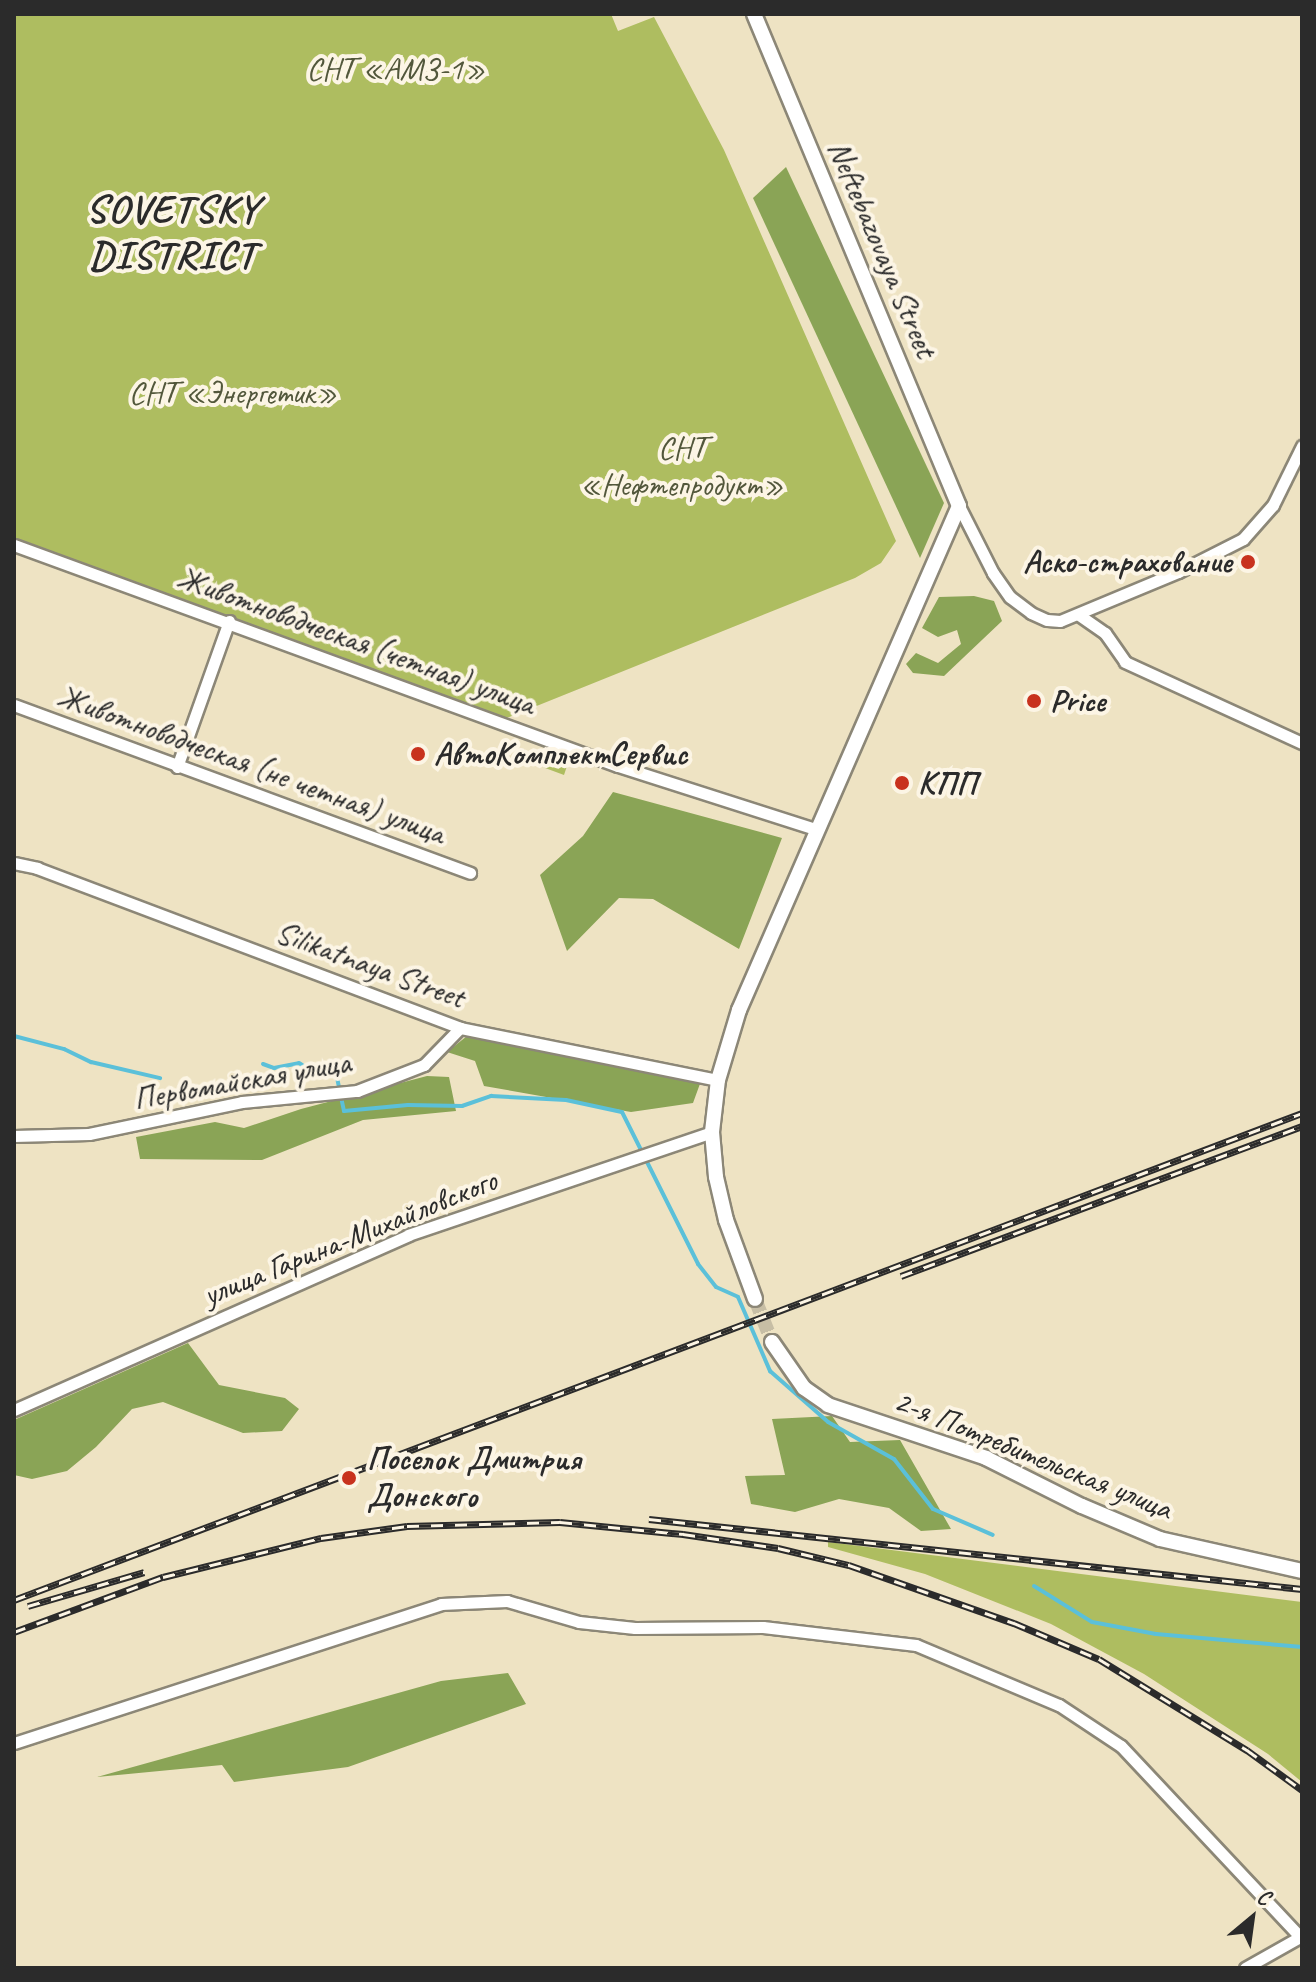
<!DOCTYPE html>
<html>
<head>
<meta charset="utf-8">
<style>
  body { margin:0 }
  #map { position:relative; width:1316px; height:1982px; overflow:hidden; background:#eee3c3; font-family:Caveat,sans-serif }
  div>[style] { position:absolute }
  .green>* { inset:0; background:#aebd60 }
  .forest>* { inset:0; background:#8aa456 }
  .stream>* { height:4px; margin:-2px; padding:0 2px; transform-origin:2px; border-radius:2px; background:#5bc0d9 }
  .secondary-tunnel>* { height:14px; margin-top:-7px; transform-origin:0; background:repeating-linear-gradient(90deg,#c7bea5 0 14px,transparent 0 21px) }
  .roads { filter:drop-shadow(2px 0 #8c8777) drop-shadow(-2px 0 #8c8777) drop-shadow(0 2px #8c8777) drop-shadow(0 -2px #8c8777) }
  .street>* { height:11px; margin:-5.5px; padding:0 5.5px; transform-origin:5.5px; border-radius:5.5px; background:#fff }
  .secondary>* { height:14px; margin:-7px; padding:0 7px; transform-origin:7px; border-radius:7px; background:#fff }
  .rail>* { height:7px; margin-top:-3.5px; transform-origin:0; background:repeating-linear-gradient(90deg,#fcf5e5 0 12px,#2b2b2b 0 24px); box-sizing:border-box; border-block:2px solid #2b2b2b }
  .dots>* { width:22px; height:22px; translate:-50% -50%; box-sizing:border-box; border:4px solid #fcf5e5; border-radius:50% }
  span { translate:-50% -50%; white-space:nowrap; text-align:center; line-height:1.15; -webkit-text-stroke:8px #fcf5e5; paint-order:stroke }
  .park-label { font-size:32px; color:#52573b }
  .street-label { font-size:32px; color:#2b2b2b }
  .poi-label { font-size:32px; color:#2b2b2b; font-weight:700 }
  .right { translate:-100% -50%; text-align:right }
  .left { translate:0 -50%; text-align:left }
  .district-label { font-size:40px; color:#2b2b2b; font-weight:700; letter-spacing:2px }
  .frame { position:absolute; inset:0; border:16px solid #2b2b2b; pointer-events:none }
  .north { position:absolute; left:1212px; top:1878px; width:80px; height:80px; -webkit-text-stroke:6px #fcf5e5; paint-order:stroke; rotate:29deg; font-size:22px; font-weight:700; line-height:32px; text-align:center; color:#2b2b2b }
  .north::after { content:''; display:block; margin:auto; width:28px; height:36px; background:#2b2b2b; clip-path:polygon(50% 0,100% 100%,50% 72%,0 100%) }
</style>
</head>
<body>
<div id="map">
  <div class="green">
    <i style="clip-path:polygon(14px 14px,611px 14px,618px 31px,654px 17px,724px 150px,896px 541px,881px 563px,855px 578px,494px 723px,14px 547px)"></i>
    <i style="clip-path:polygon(543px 750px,569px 760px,564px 775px,537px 765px)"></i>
    <i style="clip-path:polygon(828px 1542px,1302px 1602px,1302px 1782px,1268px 1754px,1144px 1674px,1051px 1624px,925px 1574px,828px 1547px)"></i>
  </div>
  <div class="forest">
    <i style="clip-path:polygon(786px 167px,944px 503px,920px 558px,753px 198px)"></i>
    <i style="clip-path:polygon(974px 596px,994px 601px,1002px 621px,944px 676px,913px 673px,906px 664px,916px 653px,938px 663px,961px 644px,957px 630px,938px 637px,922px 628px,939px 597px)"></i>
    <i style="clip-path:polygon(613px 792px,782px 838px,739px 949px,653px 899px,619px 898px,567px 951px,540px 875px,583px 836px)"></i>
    <i style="clip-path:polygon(467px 1036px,701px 1081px,693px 1103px,631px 1112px,484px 1086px,475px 1061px,447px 1052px)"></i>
    <i style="clip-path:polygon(427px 1076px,449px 1077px,456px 1111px,363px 1120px,262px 1160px,140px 1159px,136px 1137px,215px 1122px,244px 1128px,301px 1109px)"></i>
    <i style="clip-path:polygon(188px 1343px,219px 1385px,285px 1398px,299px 1409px,282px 1431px,243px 1433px,163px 1402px,132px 1409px,96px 1447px,67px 1471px,32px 1479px,14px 1475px,14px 1420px)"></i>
    <i style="clip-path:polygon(832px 1416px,850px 1442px,900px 1440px,951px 1529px,921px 1531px,889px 1508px,839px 1499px,795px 1512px,751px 1504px,745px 1476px,785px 1475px,772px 1419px)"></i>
    <i style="clip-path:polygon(508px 1673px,526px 1704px,348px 1767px,234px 1782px,222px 1765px,97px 1777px,441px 1681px)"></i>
  </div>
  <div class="stream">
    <i style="left:14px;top:1036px;width:52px;rotate:14.6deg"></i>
    <i style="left:64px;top:1049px;width:30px;rotate:26deg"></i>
    <i style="left:91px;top:1062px;width:71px;rotate:13.1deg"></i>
    <i style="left:263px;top:1064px;width:12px;rotate:20deg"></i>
    <i style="left:274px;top:1068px;width:25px;rotate:-11deg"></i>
    <i style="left:299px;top:1063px;width:9px;rotate:32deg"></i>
    <i style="left:307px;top:1068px;width:28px"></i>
    <i style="left:335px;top:1068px;width:44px;rotate:78.2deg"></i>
    <i style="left:344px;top:1111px;width:64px;rotate:-5.4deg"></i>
    <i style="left:408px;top:1105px;width:54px;rotate:1.1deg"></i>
    <i style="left:462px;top:1106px;width:31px;rotate:-19deg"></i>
    <i style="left:491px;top:1096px;width:75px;rotate:3.1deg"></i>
    <i style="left:566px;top:1100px;width:57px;rotate:12.1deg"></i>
    <i style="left:622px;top:1112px;width:170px;rotate:63.4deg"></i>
    <i style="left:698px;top:1264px;width:29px;rotate:52deg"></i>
    <i style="left:716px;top:1287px;width:24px;rotate:24deg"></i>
    <i style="left:738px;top:1297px;width:81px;rotate:66.6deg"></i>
    <i style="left:770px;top:1371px;width:77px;rotate:41.3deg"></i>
    <i style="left:828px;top:1422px;width:76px;rotate:29.3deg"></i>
    <i style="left:894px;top:1459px;width:63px;rotate:52deg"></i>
    <i style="left:933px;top:1509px;width:65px;rotate:23.4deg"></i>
    <i style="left:1034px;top:1586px;width:68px;rotate:31.8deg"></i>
    <i style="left:1092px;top:1622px;width:65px;rotate:10.6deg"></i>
    <i style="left:1156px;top:1634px;width:147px;rotate:5.1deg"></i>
  </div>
  <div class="secondary-tunnel">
    <i style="left:755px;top:1299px;width:46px;rotate:68.4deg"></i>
  </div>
  <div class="roads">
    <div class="street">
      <i style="left:959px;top:506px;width:75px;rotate:63.1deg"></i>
      <i style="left:993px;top:573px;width:29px;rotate:55deg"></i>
      <i style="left:1010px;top:597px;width:26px;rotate:37deg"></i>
      <i style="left:1031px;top:613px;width:17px;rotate:24deg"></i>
      <i style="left:1047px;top:620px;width:13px;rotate:4deg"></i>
      <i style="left:1060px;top:621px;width:128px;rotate:-22.6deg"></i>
      <i style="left:1178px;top:572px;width:73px;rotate:-26.9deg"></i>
      <i style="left:1243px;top:539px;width:45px;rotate:-48.6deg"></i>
      <i style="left:1273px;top:505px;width:66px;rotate:-63.8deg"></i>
      <i style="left:14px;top:545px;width:643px;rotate:20.1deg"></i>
      <i style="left:618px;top:766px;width:208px;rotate:17.7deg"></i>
      <i style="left:1079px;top:615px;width:32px;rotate:35deg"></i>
      <i style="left:1105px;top:633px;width:35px;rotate:55deg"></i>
      <i style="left:1125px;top:662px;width:195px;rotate:24.6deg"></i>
      <i style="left:14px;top:705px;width:486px;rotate:20.2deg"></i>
      <i style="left:177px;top:767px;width:155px;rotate:-70.4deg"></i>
      <i style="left:14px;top:863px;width:24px;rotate:12deg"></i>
      <i style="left:37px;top:868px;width:452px;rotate:20.7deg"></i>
      <i style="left:460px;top:1028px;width:263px;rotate:11.4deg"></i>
      <i style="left:14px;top:1136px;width:75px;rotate:-1.5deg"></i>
      <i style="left:89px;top:1134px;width:156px;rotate:-11.8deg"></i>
      <i style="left:242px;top:1102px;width:116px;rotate:-5.5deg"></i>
      <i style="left:357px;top:1091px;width:72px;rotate:-21.2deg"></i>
      <i style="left:424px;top:1065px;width:52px;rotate:-45.8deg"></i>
      <i style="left:14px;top:1410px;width:431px;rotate:-23.9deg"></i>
      <i style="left:408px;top:1235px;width:321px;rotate:-18.7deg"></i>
      <i style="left:14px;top:1743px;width:449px;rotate:-18deg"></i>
      <i style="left:441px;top:1604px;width:66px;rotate:-2.6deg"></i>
      <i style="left:507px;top:1601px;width:75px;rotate:16.3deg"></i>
      <i style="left:579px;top:1622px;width:56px;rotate:6.1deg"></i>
      <i style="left:635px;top:1628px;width:128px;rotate:-0.4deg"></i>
      <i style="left:763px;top:1627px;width:154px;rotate:6.7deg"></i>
      <i style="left:916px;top:1645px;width:155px;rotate:22.8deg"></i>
      <i style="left:1059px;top:1705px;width:74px;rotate:33.5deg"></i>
      <i style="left:1121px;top:1746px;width:265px;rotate:46.8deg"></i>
      <i style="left:1245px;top:1968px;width:63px;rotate:-29.4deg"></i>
    </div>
    <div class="secondary">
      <i style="left:754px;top:14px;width:533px;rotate:67.38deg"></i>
      <i style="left:959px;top:506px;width:550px;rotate:113.58deg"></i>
      <i style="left:739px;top:1010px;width:73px;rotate:106.7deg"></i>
      <i style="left:718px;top:1080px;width:52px;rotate:96.6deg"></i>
      <i style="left:712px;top:1132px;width:45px;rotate:84.9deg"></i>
      <i style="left:716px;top:1177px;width:44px;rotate:76.9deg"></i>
      <i style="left:726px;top:1220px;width:84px;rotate:69.8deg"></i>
      <i style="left:772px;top:1342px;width:56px;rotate:55.2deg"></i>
      <i style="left:804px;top:1388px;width:29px;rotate:35deg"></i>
      <i style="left:828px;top:1405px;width:167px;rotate:18.5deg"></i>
      <i style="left:986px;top:1458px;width:107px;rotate:26.6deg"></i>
      <i style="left:1082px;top:1506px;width:85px;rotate:22.9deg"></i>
      <i style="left:1160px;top:1539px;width:146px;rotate:12.7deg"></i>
    </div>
  </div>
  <div class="rail">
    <i style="left:901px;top:1276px;width:428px;rotate:-20.5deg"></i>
    <i style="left:649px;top:1519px;width:657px;rotate:6.12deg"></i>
    <i style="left:14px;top:1600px;width:1377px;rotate:-20.71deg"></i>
    <i style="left:28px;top:1606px;width:121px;rotate:-16.3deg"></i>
    <i style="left:14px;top:1632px;width:159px;rotate:-20.3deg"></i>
    <i style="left:163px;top:1577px;width:163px;rotate:-13.9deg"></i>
    <i style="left:321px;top:1538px;width:87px;rotate:-7.9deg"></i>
    <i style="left:407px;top:1526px;width:153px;rotate:-1.5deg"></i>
    <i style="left:560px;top:1522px;width:124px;rotate:5.6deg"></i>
    <i style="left:683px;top:1534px;width:96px;rotate:8.4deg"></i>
    <i style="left:778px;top:1548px;width:73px;rotate:13.5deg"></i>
    <i style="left:849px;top:1565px;width:175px;rotate:19.4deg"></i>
    <i style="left:1014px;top:1623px;width:92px;rotate:23deg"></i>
    <i style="left:1099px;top:1659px;width:174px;rotate:31.6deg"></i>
    <i style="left:1247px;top:1750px;width:68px;rotate:36deg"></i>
  </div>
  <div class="dots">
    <i style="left:1248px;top:562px;background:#c8321e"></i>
    <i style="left:1034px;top:701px;background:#c8321e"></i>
    <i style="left:418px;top:754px;background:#c8321e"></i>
    <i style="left:902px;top:783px;background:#c8321e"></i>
    <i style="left:349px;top:1478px;background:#c8321e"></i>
  </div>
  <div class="park-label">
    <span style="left:396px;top:69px">СНТ «АМЗ-1»</span>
    <span style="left:233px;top:393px">СНТ «Энергетик»</span>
    <span style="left:682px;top:467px">СНТ<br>«Нефтепродукт»</span>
  </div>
  <div class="street-label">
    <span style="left:882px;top:249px;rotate:67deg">Neftebazovaya Street</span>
    <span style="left:356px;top:641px;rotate:20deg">Животноводческая (четная) улица</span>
    <span style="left:251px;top:765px;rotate:20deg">Животноводческая (не четная) улица</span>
    <span style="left:370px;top:965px;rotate:20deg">Silikatnaya Street</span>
    <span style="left:242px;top:1081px;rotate:-10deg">Первомайская улица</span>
    <span style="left:350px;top:1238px;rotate:-22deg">улица Гарина-Михайловского</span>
    <span style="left:1033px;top:1455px;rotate:22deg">2-я Потребительская улица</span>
  </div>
  <div class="poi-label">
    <span class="right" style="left:1232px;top:562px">Аско-страхование</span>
    <span class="left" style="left:1050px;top:701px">Price</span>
    <span class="left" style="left:434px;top:754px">АвтоКомплектСервис</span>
    <span class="left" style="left:918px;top:783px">КПП</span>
    <span class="left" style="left:367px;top:1478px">Поселок Дмитрия<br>Донского</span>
  </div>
  <div class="district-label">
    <span style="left:173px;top:232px">SOVETSKY<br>DISTRICT</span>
  </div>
  <div class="frame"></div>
  <div class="north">С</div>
</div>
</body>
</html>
